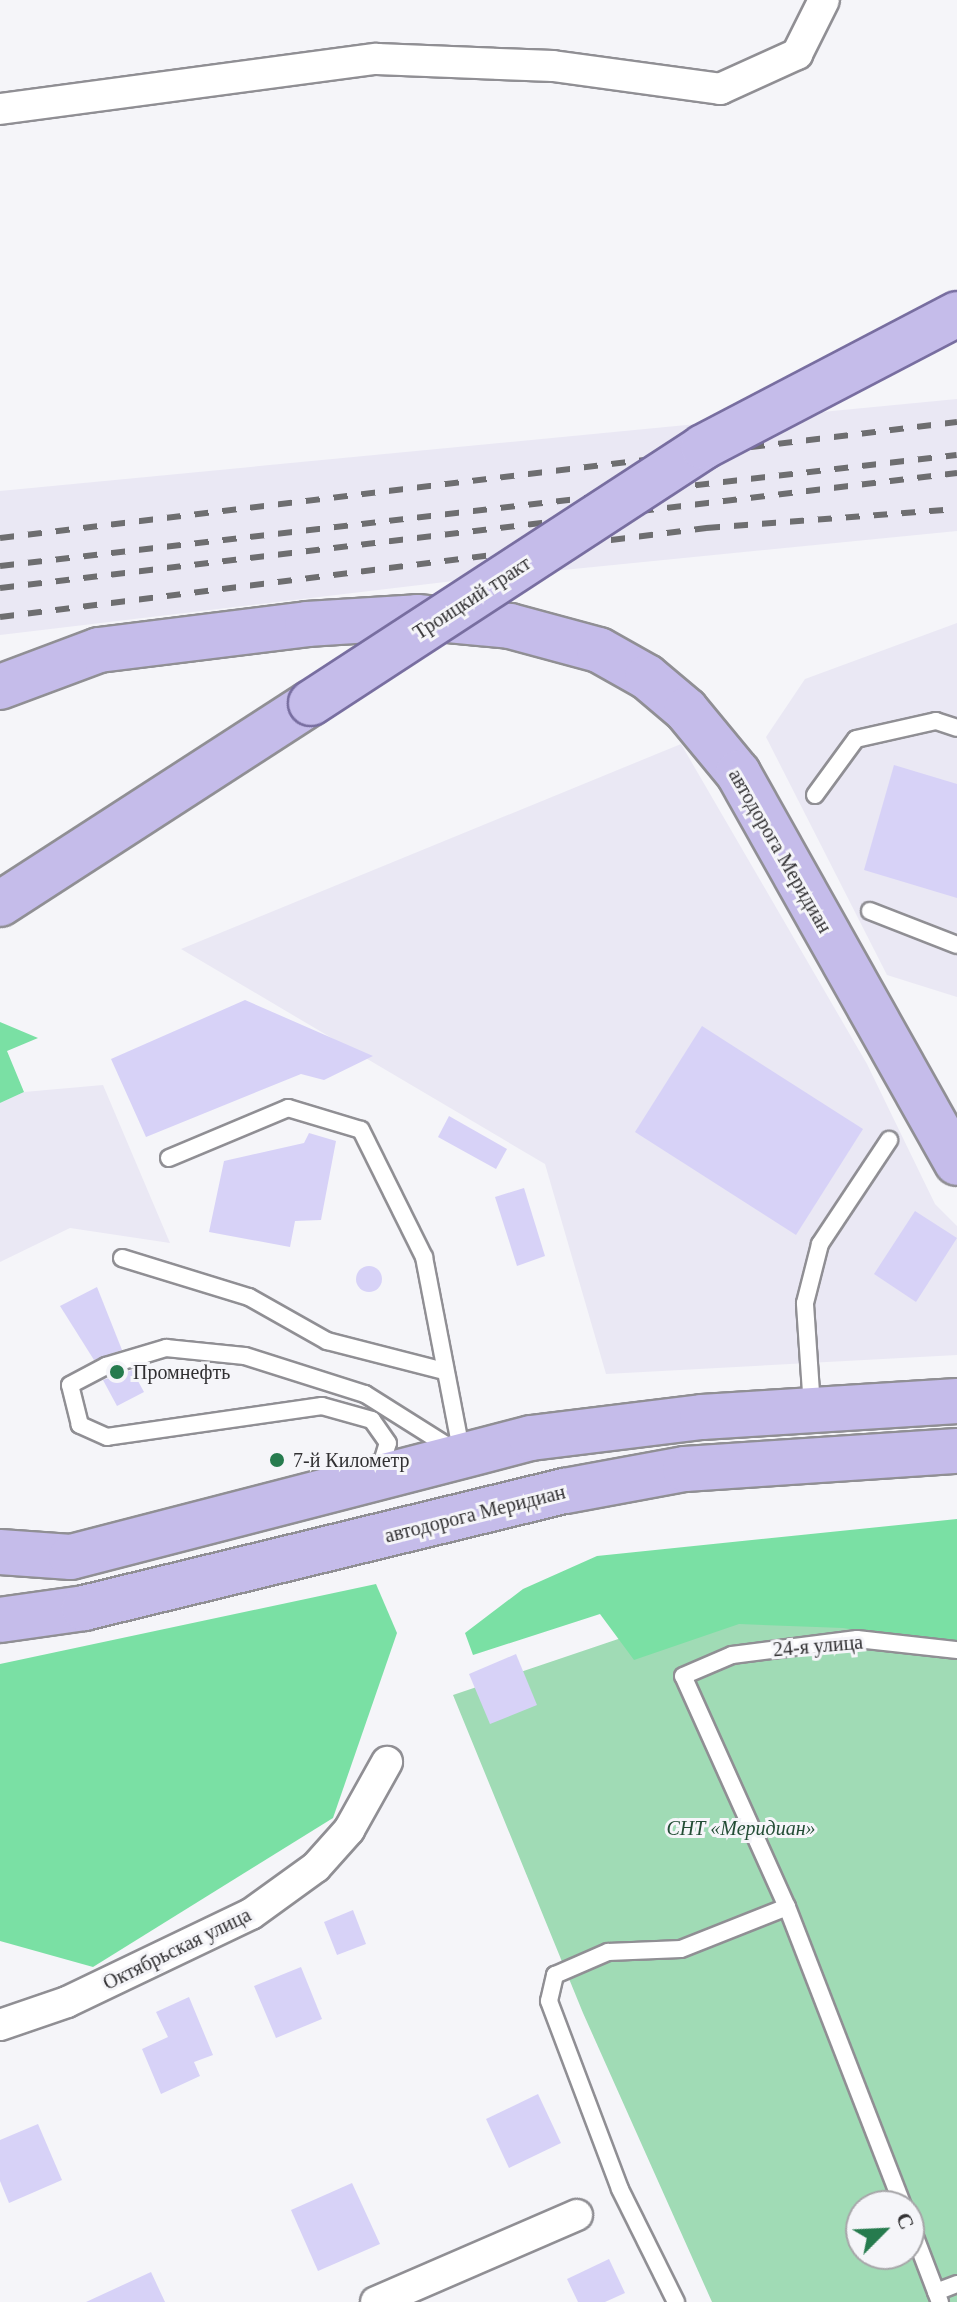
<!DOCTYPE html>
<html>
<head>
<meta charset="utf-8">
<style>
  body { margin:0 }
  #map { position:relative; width:957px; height:2302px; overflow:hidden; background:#f5f5f9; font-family:Georgia,serif }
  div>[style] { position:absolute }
  .built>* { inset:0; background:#eae8f4 }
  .green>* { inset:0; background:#a0dbb5 }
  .forest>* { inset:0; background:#7ae0a4 }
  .building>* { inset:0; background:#d7d2f7 }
  .round { border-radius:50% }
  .roads { filter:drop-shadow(2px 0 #908f94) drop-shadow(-2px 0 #908f94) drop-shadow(0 2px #908f94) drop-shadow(0 -2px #908f94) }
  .lane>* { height:16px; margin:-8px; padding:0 8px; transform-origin:8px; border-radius:8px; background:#fff }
  .street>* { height:30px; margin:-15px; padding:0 15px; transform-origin:15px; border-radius:15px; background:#fff }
  .primary>* { height:44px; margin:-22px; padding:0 22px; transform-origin:22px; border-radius:22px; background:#c5bcea }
  .rail>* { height:6px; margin-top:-3px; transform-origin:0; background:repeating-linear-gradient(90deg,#6e6e70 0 14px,transparent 0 28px) }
  .bridges { filter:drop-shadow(2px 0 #786ea0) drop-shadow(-2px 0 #786ea0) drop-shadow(0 2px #786ea0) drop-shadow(0 -2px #786ea0) }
  .primary-bridge>* { height:44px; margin:-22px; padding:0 22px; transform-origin:22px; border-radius:22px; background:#c5bcea }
  .dots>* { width:22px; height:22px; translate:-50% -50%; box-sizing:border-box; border:4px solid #f5f5f9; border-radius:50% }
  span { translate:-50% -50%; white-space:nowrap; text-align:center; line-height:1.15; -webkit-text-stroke:6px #f5f5f9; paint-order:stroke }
  .street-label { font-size:20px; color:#313032 }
  .poi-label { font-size:20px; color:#313032 }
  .left { translate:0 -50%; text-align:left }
  .park-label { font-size:20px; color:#234d35; font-style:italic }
  .north { position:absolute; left:845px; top:2190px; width:80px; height:80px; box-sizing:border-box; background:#f5f5f9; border:2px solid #a7a6a9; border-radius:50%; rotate:66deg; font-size:22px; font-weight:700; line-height:32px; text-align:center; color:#313032 }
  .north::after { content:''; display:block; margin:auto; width:28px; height:36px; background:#267b4e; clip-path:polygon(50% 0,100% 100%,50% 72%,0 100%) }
</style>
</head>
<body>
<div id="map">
  <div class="built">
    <i style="clip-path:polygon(957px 399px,957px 531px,462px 580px,0 635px,0 491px)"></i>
    <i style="clip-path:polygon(957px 623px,957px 997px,887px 975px,766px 737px,805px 679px)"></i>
    <i style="clip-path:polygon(681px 744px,867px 1064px,935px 1204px,957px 1226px,957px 1355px,606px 1374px,545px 1164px,181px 949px)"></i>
    <i style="clip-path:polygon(103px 1085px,170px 1243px,70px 1228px,0 1262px,0 1103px,24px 1092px)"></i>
  </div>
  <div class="green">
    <i style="clip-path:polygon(evenodd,825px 1569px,957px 1591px,957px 2302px,712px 2302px,583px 2013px,453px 1695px,825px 1569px,861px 2206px,909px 2206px,909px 2254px,861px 2254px,861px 2206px)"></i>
  </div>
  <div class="forest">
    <i style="clip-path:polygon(0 1022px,38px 1038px,7px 1051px,24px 1092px,0 1103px)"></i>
    <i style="clip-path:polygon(957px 1519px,957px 1646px,843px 1628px,739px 1624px,634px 1660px,600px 1614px,473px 1655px,465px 1633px,523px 1589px,597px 1556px)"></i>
    <i style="clip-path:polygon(376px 1584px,397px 1633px,333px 1818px,93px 1967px,0 1941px,0 1664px)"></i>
  </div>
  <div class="building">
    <i style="clip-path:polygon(894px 765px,957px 784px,957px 898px,864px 870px)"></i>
    <i style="clip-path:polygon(245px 1000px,373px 1056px,324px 1080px,301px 1074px,146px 1137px,111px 1059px)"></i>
    <i style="clip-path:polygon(702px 1026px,863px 1129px,796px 1235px,635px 1132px)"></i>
    <i style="clip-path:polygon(449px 1116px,507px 1149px,496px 1169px,438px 1137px)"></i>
    <i style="clip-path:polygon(309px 1133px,336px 1141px,321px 1220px,295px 1221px,290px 1247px,209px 1232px,224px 1161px,304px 1143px)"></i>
    <i style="clip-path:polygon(524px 1188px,545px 1256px,517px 1266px,495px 1197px)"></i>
    <i style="clip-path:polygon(915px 1211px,957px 1238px,916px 1302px,874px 1274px)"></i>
    <i class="round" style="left:356px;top:1266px;width:26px;height:26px"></i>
    <i style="clip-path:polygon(97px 1287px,122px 1350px,94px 1360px,60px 1306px)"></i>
    <i style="clip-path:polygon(132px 1370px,144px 1392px,117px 1406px,103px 1380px)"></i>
    <i style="clip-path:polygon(516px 1654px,537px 1705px,490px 1724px,469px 1674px)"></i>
    <i style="clip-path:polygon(353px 1910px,366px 1944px,337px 1955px,324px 1922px)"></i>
    <i style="clip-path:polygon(301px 1967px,322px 2019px,276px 2038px,254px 1986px)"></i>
    <i style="clip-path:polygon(189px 1997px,213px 2055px,194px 2062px,200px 2076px,161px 2094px,142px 2049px,168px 2037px,156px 2012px)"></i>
    <i style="clip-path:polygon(538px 2094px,561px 2143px,509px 2168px,486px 2119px)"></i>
    <i style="clip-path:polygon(38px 2124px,62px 2180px,9px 2203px,0 2181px,0 2140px)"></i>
    <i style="clip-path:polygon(352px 2183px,380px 2244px,318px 2271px,291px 2210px)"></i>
    <i style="clip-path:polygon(609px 2259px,625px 2293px,605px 2302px,578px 2302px,567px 2279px)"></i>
    <i style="clip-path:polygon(151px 2272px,165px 2302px,86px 2302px)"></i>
  </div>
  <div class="roads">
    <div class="lane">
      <i style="left:815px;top:795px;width:69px;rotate:-53.8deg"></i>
      <i style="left:856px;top:739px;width:82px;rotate:-12.7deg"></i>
      <i style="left:936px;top:721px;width:22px;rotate:18deg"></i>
      <i style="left:870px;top:911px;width:93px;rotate:21.3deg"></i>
      <i style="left:169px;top:1158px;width:129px;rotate:-22.8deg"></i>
      <i style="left:288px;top:1108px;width:76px;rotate:16.8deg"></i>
      <i style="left:361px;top:1130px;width:142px;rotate:63.6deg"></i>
      <i style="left:424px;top:1257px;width:201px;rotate:79.1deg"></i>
      <i style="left:122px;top:1258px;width:133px;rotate:17.1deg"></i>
      <i style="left:249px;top:1297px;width:90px;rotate:29.4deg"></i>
      <i style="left:327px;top:1341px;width:121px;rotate:14.4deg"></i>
      <i style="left:812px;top:1407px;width:104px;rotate:-93.9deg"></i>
      <i style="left:805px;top:1303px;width:61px;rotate:-75.7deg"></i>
      <i style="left:820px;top:1244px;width:125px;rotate:-56.4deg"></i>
      <i style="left:379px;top:1472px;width:30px;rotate:-73deg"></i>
      <i style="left:388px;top:1443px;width:28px;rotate:-125deg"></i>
      <i style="left:372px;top:1420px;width:52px;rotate:-164.4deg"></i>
      <i style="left:322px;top:1406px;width:217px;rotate:171.8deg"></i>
      <i style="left:107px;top:1437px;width:30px;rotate:-156deg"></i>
      <i style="left:80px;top:1425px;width:41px;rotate:-104deg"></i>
      <i style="left:70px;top:1385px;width:41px;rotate:-27.8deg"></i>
      <i style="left:106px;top:1366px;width:63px;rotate:-16.7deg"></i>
      <i style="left:166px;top:1348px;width:79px;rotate:5.8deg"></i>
      <i style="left:245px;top:1356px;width:126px;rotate:17.6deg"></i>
      <i style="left:365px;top:1394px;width:105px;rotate:32.2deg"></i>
      <i style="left:903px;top:2206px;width:321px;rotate:-111.2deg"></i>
      <i style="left:787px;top:1907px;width:253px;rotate:-114.2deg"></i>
      <i style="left:683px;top:1676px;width:53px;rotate:-23.2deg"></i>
      <i style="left:732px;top:1655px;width:126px;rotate:-7.3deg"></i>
      <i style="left:857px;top:1639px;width:101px;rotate:6.3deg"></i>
      <i style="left:909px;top:2221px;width:87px;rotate:69.1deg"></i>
      <i style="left:936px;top:2292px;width:22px;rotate:-21deg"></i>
      <i style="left:676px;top:2302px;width:126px;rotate:-116.4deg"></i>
      <i style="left:620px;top:2189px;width:201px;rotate:-110.7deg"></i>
      <i style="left:549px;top:2001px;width:27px;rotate:-77deg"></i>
      <i style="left:555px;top:1975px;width:58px;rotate:-23.5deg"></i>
      <i style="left:608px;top:1952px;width:73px;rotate:-2.4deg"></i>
      <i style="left:681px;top:1949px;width:114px;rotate:-21.6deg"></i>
    </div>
    <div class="street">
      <i style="left:0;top:109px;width:380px;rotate:-7.6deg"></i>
      <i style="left:377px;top:59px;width:176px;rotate:2.3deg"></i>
      <i style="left:553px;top:66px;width:169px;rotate:7.8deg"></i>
      <i style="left:720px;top:89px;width:85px;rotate:-24.4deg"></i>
      <i style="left:797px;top:54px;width:60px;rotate:-63.4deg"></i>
      <i style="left:0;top:2025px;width:71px;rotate:-18.9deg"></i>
      <i style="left:67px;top:2002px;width:204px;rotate:-25.6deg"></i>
      <i style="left:251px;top:1914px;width:80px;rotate:-35.9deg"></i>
      <i style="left:316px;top:1867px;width:50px;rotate:-48.3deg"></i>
      <i style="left:349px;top:1830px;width:78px;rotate:-60.8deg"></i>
      <i style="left:376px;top:2302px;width:219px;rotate:-23.4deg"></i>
    </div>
    <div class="primary">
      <i style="left:0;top:687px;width:106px;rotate:-20.5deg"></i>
      <i style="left:99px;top:650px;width:210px;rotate:-7.1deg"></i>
      <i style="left:307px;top:624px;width:110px;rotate:-3.6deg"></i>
      <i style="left:417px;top:617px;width:93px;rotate:5.5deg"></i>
      <i style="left:510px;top:626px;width:92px;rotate:15.1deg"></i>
      <i style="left:599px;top:650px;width:55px;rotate:29.4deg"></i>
      <i style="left:647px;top:677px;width:51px;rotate:40.2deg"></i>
      <i style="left:686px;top:710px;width:82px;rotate:50.5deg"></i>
      <i style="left:738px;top:773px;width:447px;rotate:60.7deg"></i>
      <i style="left:0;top:904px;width:370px;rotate:-32.9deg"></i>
      <i style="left:0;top:1552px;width:71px;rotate:4deg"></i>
      <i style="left:71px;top:1557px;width:475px;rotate:-14.5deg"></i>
      <i style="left:531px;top:1438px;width:172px;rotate:-7deg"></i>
      <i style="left:702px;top:1417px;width:256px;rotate:-3.6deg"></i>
      <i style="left:0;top:1620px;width:85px;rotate:-8.1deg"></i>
      <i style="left:84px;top:1608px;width:495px;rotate:-13.7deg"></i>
      <i style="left:565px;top:1491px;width:122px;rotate:-10.4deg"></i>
      <i style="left:685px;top:1469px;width:273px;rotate:-3.8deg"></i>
    </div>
  </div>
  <div class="rail">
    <i style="left:0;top:538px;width:964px;rotate:-6.91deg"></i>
    <i style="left:0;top:566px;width:963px;rotate:-6.62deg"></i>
    <i style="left:0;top:588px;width:964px;rotate:-6.85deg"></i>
    <i style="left:0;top:617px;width:712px;rotate:-7.18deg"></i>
    <i style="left:706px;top:528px;width:252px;rotate:-4.3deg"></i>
  </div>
  <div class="bridges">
    <div class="primary-bridge">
      <i style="left:311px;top:703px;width:468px;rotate:-33.1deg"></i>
      <i style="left:703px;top:447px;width:287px;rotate:-27.6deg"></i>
    </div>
  </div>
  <div class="dots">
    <i style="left:117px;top:1372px;background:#267b4e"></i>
    <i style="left:277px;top:1460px;background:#267b4e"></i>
  </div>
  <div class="street-label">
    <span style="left:472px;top:598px;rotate:-33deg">Троицкий тракт</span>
    <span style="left:780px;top:851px;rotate:60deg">автодорога Меридиан</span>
    <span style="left:475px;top:1514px;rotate:-14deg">автодорога Меридиан</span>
    <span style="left:818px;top:1646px;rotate:-5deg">24-я улица</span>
    <span style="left:177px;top:1949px;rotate:-26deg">Октябрьская улица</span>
  </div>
  <div class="poi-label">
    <span class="left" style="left:133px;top:1372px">Промнефть</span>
    <span class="left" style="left:293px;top:1460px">7-й Километр</span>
  </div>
  <div class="park-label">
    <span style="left:741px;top:1828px">СНТ «Меридиан»</span>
  </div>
  <div class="north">С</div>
</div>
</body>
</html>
